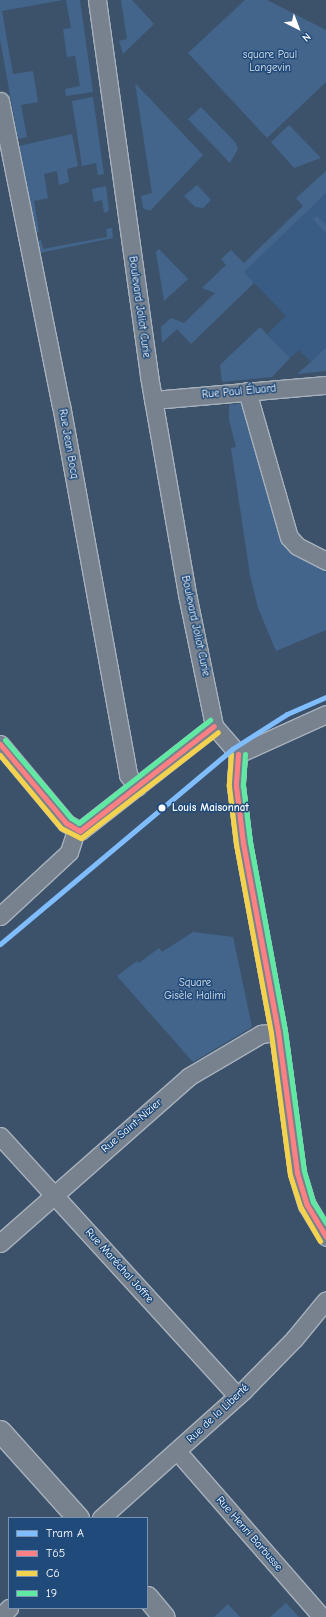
<!DOCTYPE html>
<html>
<head>
<meta charset="utf-8">
<style>
  body { margin:0 }
  #map { position:relative; width:326px; height:1617px; overflow:hidden; background:#3c526b; font-family:"Comic Neue",sans-serif }
  div>[style] { position:absolute }
  .built>* { inset:0; background:#385c84 }
  .green>* { inset:0; background:#43658b }
  .roads { filter:drop-shadow(1px 0 #a7b1bc) drop-shadow(-1px 0 #a7b1bc) drop-shadow(0 1px #a7b1bc) drop-shadow(0 -1px #a7b1bc) }
  .minor>* { height:17px; margin:-8.5px; padding:0 8.5px; transform-origin:8.5px; border-radius:8.5px; background:#77828e }
  .tertiary>* { height:21px; margin:-10.5px; padding:0 10.5px; transform-origin:10.5px; border-radius:10.5px; background:#77828e }
  .bus-1>* { height:5px; margin:-2.5px; padding:0 2.5px; transform-origin:2.5px; border-radius:2.5px; background:#ff8083 }
  .bus-2>* { height:5px; margin:-2.5px; padding:0 2.5px; transform-origin:2.5px; border-radius:2.5px; background:#f5d24d }
  .bus-3>* { height:5px; margin:-2.5px; padding:0 2.5px; transform-origin:2.5px; border-radius:2.5px; background:#60e9a3 }
  .tram-1>* { height:5px; margin:-2.5px; padding:0 2.5px; transform-origin:2.5px; border-radius:2.5px; background:#80bdff }
  .dots>* { width:11px; height:11px; translate:-50% -50%; box-sizing:border-box; border:2px solid #1f4a7a; border-radius:50% }
  span { translate:-50% -50%; white-space:nowrap; text-align:center; line-height:1.15; -webkit-text-stroke:3px #1f4a7a; paint-order:stroke }
  .park-label { font-size:11px; color:#dae1e9 }
  .street-label { font-size:11px; color:#fff }
  .stop-label { font-size:11px; color:#fff; font-weight:700 }
  .left { translate:0 -50%; text-align:left }
  .legend { position:absolute; left:8px; top:1517px; width:140px; height:92px; box-sizing:border-box; background:#1f4a7a; border:1px solid #7992af; margin:0; padding:5px 7px; list-style:none; font-size:12px; color:#fff }
  .legend li { display:flex; align-items:center; gap:8px; height:20px }
  .legend b { width:20px; border:1px solid #7992af }
  .north { position:absolute; left:278px; top:8px; width:40px; height:40px; -webkit-text-stroke:3px #1f4a7a; paint-order:stroke; rotate:138deg; font-size:11px; font-weight:700; line-height:16px; text-align:center; color:#fff }
  .north::after { content:''; display:block; margin:auto; width:14px; height:18px; background:#fff; clip-path:polygon(50% 0,100% 100%,50% 72%,0 100%) }
</style>
</head>
<body>
<div id="map">
  <div class="built">
    <i style="clip-path:polygon(326px 171px,326px 347px,311px 362px,299px 350px,290px 358px,267px 334px,286px 316px,240px 268px,303px 206px,296px 198px)"></i>
  </div>
  <div class="green">
    <i style="clip-path:polygon(0 0,63px 0,2px 11px,13px 74px,33px 71px,38px 102px,21px 105px,27px 137px,18px 139px,0 39px)"></i>
    <i style="clip-path:polygon(66px 0,80px 0,93px 92px,66px 96px,65px 89px,80px 86px,75px 56px,67px 57px,63px 29px,71px 28px)"></i>
    <i style="clip-path:polygon(121px 0,132px 0,154px 24px,123px 54px,119px 41px,127px 39px)"></i>
    <i style="clip-path:polygon(245px 0,267px 0,326px 30px,326px 82px,267px 138px,188px 53px)"></i>
    <i style="clip-path:polygon(135px 83px,203px 155px,150px 211px,143px 208px,141px 196px,152px 193px)"></i>
    <i style="clip-path:polygon(93px 97px,104px 174px,98px 175px,96px 163px,82px 166px,72px 101px)"></i>
    <i style="clip-path:polygon(201px 107px,235px 142px,238px 149px,230px 163px,188px 119px)"></i>
    <i style="clip-path:polygon(289px 125px,321px 158px,294px 168px,271px 142px)"></i>
    <i style="clip-path:polygon(72px 134px,78px 166px,67px 169px,69px 182px,59px 185px,57px 171px,44px 174px,48px 198px,34px 201px,39px 232px,35px 232px,19px 146px)"></i>
    <i style="clip-path:polygon(326px 171px,326px 193px,244px 272px,254px 283px,191px 344px,177px 329px,162px 343px,161px 327px,171px 318px,184px 323px,215px 293px,202px 288px,226px 265px,221px 259px,231px 250px,244px 263px,303px 206px,296px 198px)"></i>
    <i style="clip-path:polygon(197px 185px,211px 200px,203px 208px,195px 207px,184px 196px)"></i>
    <i style="clip-path:polygon(106px 186px,109px 211px,104px 213px,102px 200px,94px 202px,92px 189px)"></i>
    <i style="clip-path:polygon(317px 216px,326px 225px,326px 233px,313px 219px)"></i>
    <i style="clip-path:polygon(112px 228px,113px 238px,39px 253px,37px 241px,41px 240px,43px 249px,107px 237px,106px 229px)"></i>
    <i style="clip-path:polygon(159px 249px,188px 279px,164px 301px,156px 252px)"></i>
    <i style="clip-path:polygon(260px 327px,290px 358px,272px 377px,222px 382px,220px 365px)"></i>
    <i style="clip-path:polygon(326px 347px,326px 371px,297px 374px,311px 362px)"></i>
    <i style="clip-path:polygon(243px 403px,285px 547px,326px 568px,326px 630px,276px 651px,258px 608px,250px 575px,231px 448px,236px 447px,229px 420px,229px 405px)"></i>
    <i style="clip-path:polygon(193px 932px,233px 937px,252px 1027px,193px 1062px,117px 976px,137px 961px,139px 963px,159px 948px,162px 952px)"></i>
    <i style="clip-path:polygon(286px 1603px,299px 1617px,270px 1617px)"></i>
    <i style="clip-path:polygon(228px 1604px,240px 1617px,214px 1617px)"></i>
  </div>
  <div class="roads">
    <div class="minor">
      <i style="left:97px;top:0;width:380px;rotate:82.1deg"></i>
      <i style="left:149px;top:376px;width:221px;rotate:80.1deg"></i>
      <i style="left:187px;top:594px;width:135px;rotate:78.4deg"></i>
      <i style="left:214px;top:726px;width:37px;rotate:49deg"></i>
      <i style="left:0;top:101px;width:310px;rotate:78.7deg"></i>
      <i style="left:61px;top:405px;width:376px;rotate:79.7deg"></i>
      <i style="left:128px;top:775px;width:15px;rotate:53deg"></i>
      <i style="left:247px;top:391px;width:152px;rotate:74deg"></i>
      <i style="left:289px;top:537px;width:12px;rotate:48deg"></i>
      <i style="left:297px;top:546px;width:33px;rotate:27deg"></i>
      <i style="left:153px;top:400px;width:174px;rotate:-5deg"></i>
      <i style="left:0;top:744px;width:103px;rotate:50.1deg"></i>
      <i style="left:66px;top:823px;width:16px;rotate:30deg"></i>
      <i style="left:80px;top:831px;width:170px;rotate:-38.1deg"></i>
      <i style="left:238px;top:754px;width:32px;rotate:94deg"></i>
      <i style="left:236px;top:786px;width:57px;rotate:83deg"></i>
      <i style="left:243px;top:843px;width:192px;rotate:79.5deg"></i>
      <i style="left:278px;top:1032px;width:142px;rotate:82.3deg"></i>
      <i style="left:297px;top:1173px;width:34px;rotate:73deg"></i>
      <i style="left:307px;top:1205px;width:37px;rotate:59deg"></i>
      <i style="left:238px;top:754px;width:97px;rotate:-24.4deg"></i>
      <i style="left:0;top:916px;width:94px;rotate:-42.8deg"></i>
      <i style="left:69px;top:852px;width:22px;rotate:-72deg"></i>
      <i style="left:0;top:1136px;width:352px;rotate:47.6deg"></i>
      <i style="left:0;top:1243px;width:251px;rotate:-41.4deg"></i>
      <i style="left:188px;top:1077px;width:85px;rotate:-30.5deg"></i>
      <i style="left:261px;top:1034px;width:17px;rotate:-7deg"></i>
      <i style="left:177px;top:1451px;width:220px;rotate:48.9deg"></i>
      <i style="left:101px;top:1518px;width:191px;rotate:-41.8deg"></i>
      <i style="left:243px;top:1391px;width:73px;rotate:-45.6deg"></i>
      <i style="left:294px;top:1339px;width:50px;rotate:-50.6deg"></i>
      <i style="left:0;top:1617px;width:13px;rotate:-45deg"></i>
    </div>
    <div class="tertiary">
      <i style="left:0;top:1431px;width:117px;rotate:48.1deg"></i>
      <i style="left:147px;top:1597px;width:26px;rotate:50deg"></i>
    </div>
  </div>
  <div class="bus-1">
    <i style="left:0;top:744px;width:103px;rotate:50.1deg"></i>
    <i style="left:66px;top:823px;width:16px;rotate:30deg"></i>
    <i style="left:80px;top:831px;width:170px;rotate:-38.1deg"></i>
    <i style="left:238px;top:754px;width:32px;rotate:94deg"></i>
    <i style="left:236px;top:786px;width:57px;rotate:83deg"></i>
    <i style="left:243px;top:843px;width:192px;rotate:79.5deg"></i>
    <i style="left:278px;top:1032px;width:142px;rotate:82.3deg"></i>
    <i style="left:297px;top:1173px;width:34px;rotate:73deg"></i>
    <i style="left:307px;top:1205px;width:37px;rotate:59deg"></i>
  </div>
  <div class="bus-2">
    <i style="left:231px;top:754px;width:32px;rotate:94deg"></i>
    <i style="left:229px;top:786px;width:58px;rotate:83.1deg"></i>
    <i style="left:236px;top:844px;width:192px;rotate:79.5deg"></i>
    <i style="left:271px;top:1033px;width:143px;rotate:82.4deg"></i>
    <i style="left:290px;top:1175px;width:35px;rotate:72deg"></i>
    <i style="left:301px;top:1208px;width:38px;rotate:60deg"></i>
    <i style="left:0;top:755px;width:95px;rotate:50.1deg"></i>
    <i style="left:61px;top:828px;width:22px;rotate:27deg"></i>
    <i style="left:81px;top:838px;width:173px;rotate:-37.7deg"></i>
  </div>
  <div class="bus-3">
    <i style="left:5px;top:740px;width:102px;rotate:49.8deg"></i>
    <i style="left:71px;top:818px;width:9px;rotate:32deg"></i>
    <i style="left:79px;top:823px;width:167px;rotate:-38.2deg"></i>
    <i style="left:245px;top:754px;width:32px;rotate:94deg"></i>
    <i style="left:243px;top:786px;width:56px;rotate:82.9deg"></i>
    <i style="left:250px;top:842px;width:192px;rotate:79.5deg"></i>
    <i style="left:285px;top:1031px;width:141px;rotate:82.3deg"></i>
    <i style="left:304px;top:1171px;width:32px;rotate:74deg"></i>
    <i style="left:313px;top:1202px;width:25px;rotate:58deg"></i>
  </div>
  <div class="tram-1">
    <i style="left:0;top:944px;width:303px;rotate:-40deg"></i>
    <i style="left:232px;top:749px;width:65px;rotate:-32.5deg"></i>
    <i style="left:287px;top:714px;width:43px;rotate:-23.6deg"></i>
  </div>
  <div class="dots">
    <i style="left:162px;top:808px;background:#fff"></i>
  </div>
  <div class="park-label">
    <span style="left:270px;top:62px">square Paul<br>Langevin</span>
    <span style="left:195px;top:990px">Square<br>Gisèle Halimi</span>
  </div>
  <div class="street-label">
    <span style="left:139px;top:307px;rotate:82deg">Boulevard Joliot Curie</span>
    <span style="left:239px;top:392px;rotate:-5deg">Rue Paul Éluard</span>
    <span style="left:68px;top:444px;rotate:80deg">Rue Jean Bocq</span>
    <span style="left:195px;top:626px;rotate:78deg">Boulevard Joliot Curie</span>
    <span style="left:132px;top:1126px;rotate:-41deg">Rue Saint-Nizier</span>
    <span style="left:119px;top:1266px;rotate:48deg">Rue Maréchal Joffre</span>
    <span style="left:218px;top:1414px;rotate:-43deg">Rue de la Liberté</span>
    <span style="left:249px;top:1534px;rotate:49deg">Rue Henri Barbusse</span>
  </div>
  <div class="stop-label">
    <span class="left" style="left:172px;top:808px">Louis Maisonnat</span>
  </div>
  <ul class="legend">
  <li><b style="height:5px;background:#80bdff"></b>Tram A</li>
  <li><b style="height:5px;background:#ff8083"></b>T65</li>
  <li><b style="height:5px;background:#f5d24d"></b>C6</li>
  <li><b style="height:5px;background:#60e9a3"></b>19</li>
  </ul>
  <div class="north">N</div>
</div>
</body>
</html>
